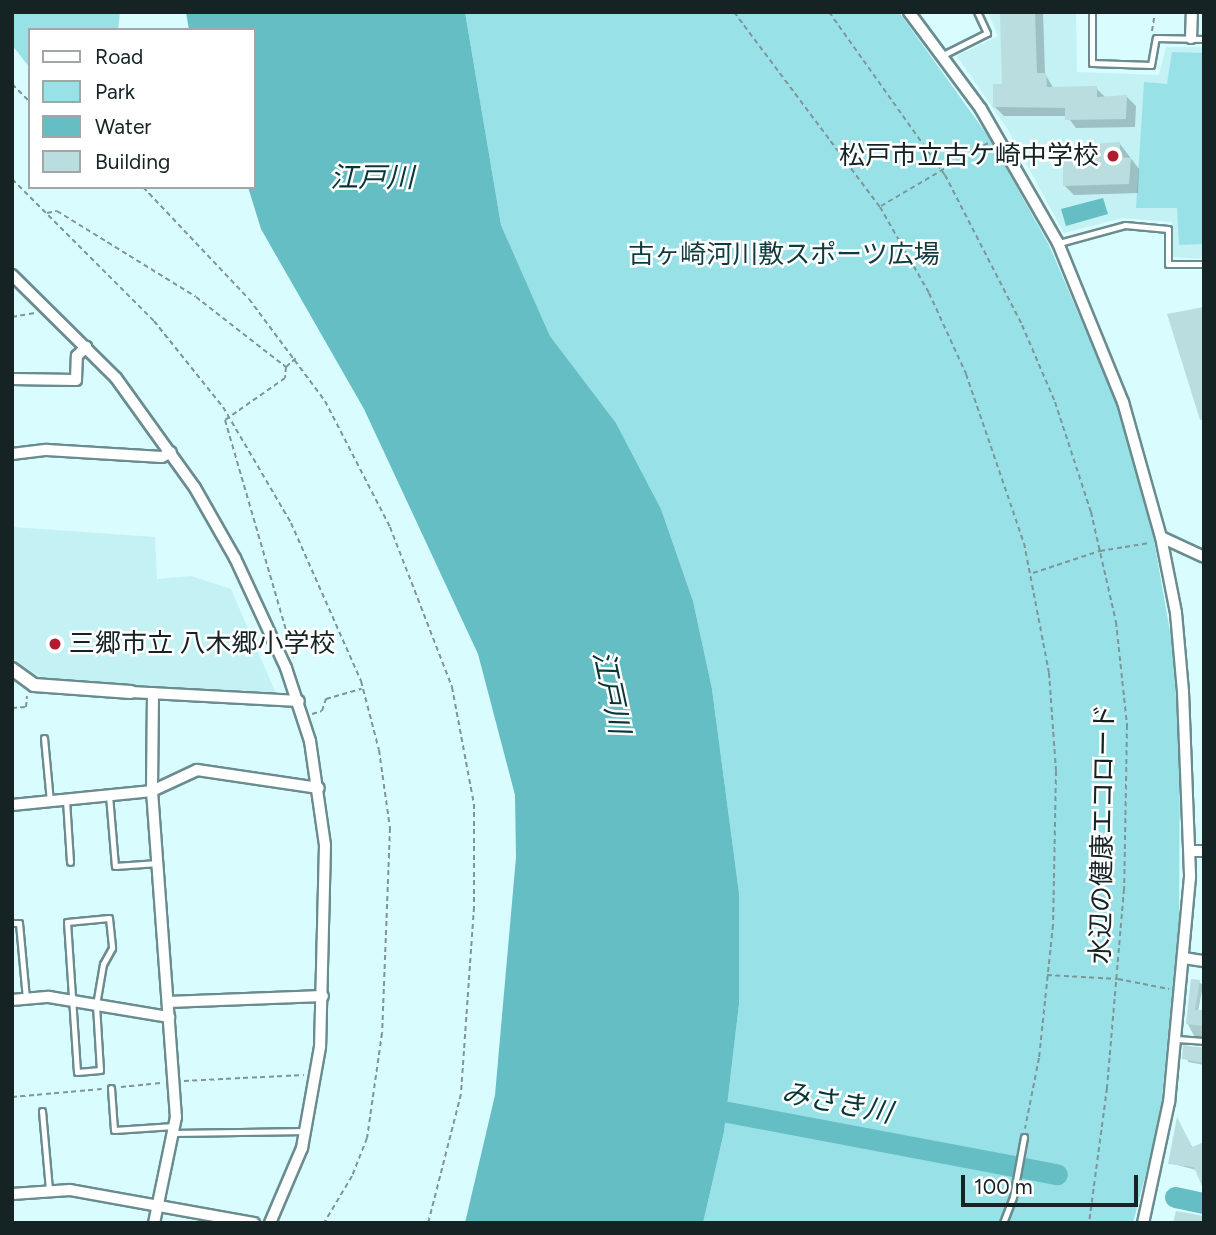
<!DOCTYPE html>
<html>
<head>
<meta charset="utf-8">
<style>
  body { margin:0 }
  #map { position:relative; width:1216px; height:1235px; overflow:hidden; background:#d8fcff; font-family:Figtree,"Noto Sans JP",sans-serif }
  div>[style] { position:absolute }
  .built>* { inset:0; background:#c3f1f4 }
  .green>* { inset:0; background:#98e1e6 }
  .water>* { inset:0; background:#65bec4 }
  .shadow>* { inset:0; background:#0003 }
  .river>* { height:21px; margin:-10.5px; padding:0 10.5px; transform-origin:10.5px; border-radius:10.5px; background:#65bec4 }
  .building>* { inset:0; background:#badddf }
  .path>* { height:2px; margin-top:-1px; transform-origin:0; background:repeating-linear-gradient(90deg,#7d9698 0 5px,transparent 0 8.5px) }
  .roads { filter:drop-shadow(2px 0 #6b8c8e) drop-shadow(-2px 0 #6b8c8e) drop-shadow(0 2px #6b8c8e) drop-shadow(0 -2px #6b8c8e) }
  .service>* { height:5px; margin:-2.5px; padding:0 2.5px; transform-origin:2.5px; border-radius:2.5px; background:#fff }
  .minor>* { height:10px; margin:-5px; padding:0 5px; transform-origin:5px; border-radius:5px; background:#fff }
  .tertiary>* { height:12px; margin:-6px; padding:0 6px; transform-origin:6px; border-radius:6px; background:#fff }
  .dots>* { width:19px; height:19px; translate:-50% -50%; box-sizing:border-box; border:4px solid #fff; border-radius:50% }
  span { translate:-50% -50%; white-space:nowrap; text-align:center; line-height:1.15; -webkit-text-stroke:5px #fff; paint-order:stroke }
  .poi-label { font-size:26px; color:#152324 }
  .right { translate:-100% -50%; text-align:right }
  .left { translate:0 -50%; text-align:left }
  .park-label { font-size:26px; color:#103b3e }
  .street-label { font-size:26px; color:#152324 }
  .water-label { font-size:28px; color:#083538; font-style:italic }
  .frame { position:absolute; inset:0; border:14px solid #152324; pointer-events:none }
  .legend { position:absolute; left:28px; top:28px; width:228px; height:161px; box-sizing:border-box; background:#fff; border:2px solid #a1a7a7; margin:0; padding:9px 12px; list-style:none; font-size:21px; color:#152324 }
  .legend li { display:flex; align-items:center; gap:14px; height:35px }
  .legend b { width:35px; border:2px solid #a1a7a7 }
  .scale { position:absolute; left:961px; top:1175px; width:177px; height:32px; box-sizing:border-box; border:4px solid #152324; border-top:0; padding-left:9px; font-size:21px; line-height:24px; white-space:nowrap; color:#152324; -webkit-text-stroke:5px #fff; paint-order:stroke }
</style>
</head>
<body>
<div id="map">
  <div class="built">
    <i style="clip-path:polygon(988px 12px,1076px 12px,1077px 72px,1159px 75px,1166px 47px,1204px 47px,1204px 259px,1172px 257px,1172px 222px,1122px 218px,1064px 233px,1008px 130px,957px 56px,998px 36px)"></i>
    <i style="clip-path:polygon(12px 527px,155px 537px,157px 579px,191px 576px,231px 589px,277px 696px,41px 678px,12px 658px)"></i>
  </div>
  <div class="green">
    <i style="clip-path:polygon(12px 12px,120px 12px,118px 30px,30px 30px,30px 68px,12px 45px)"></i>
    <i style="clip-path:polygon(465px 12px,899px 12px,988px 136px,1049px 245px,1117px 404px,1147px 501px,1172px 643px,1180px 751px,1179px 919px,1160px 1119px,1133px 1223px,703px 1223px,724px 1132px,739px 1004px,739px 893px,712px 689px,693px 601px,661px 509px,616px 423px,550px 336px,501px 225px)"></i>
    <i style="clip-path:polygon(1172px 52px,1204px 53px,1204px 244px,1179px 245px,1177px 208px,1136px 208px,1144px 82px,1167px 84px)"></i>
  </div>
  <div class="water">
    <i style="clip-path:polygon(186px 12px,465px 12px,501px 225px,550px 336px,616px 423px,661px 509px,693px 601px,712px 689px,739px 893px,739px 1004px,724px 1132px,703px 1223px,465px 1223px,495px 1095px,516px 857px,515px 795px,478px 654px,364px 409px,261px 229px,248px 187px,254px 187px,254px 30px,189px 30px)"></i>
    <i style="clip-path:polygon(1103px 198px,1108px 214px,1066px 226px,1061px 209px)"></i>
  </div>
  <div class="shadow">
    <i style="clip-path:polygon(1002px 12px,1043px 12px,1045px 74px,1054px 89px,1096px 88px,1106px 98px,1127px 97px,1136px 106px,1135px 127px,1076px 128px,1067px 116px,1004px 116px,995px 107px,1004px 85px)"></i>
    <i style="clip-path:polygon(1120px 144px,1139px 169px,1138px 193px,1074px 195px,1065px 186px)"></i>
    <i style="clip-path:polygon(1199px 982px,1203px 985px,1198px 1012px,1204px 1012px,1204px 1038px,1195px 1038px,1188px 1024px)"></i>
    <i style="clip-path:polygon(1185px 1047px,1204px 1048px,1204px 1065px,1188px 1062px)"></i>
    <i style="clip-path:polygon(1178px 1121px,1193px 1148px,1202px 1185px,1196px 1170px,1170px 1163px)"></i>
  </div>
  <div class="river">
    <i style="left:701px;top:1107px;width:362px;rotate:10.7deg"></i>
    <i style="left:1175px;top:1197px;width:30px;rotate:12deg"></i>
  </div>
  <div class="building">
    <i style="clip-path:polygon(1000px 12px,1035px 12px,1037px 73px,1046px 73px,1047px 87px,1097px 86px,1097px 97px,1127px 95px,1126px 119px,1065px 120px,1065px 108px,993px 107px,993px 84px,1002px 84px)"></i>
    <i style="clip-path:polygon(1120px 142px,1120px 157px,1131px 158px,1129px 184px,1063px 186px,1063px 159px,1078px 156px,1078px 145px)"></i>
    <i style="clip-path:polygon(1204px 307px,1204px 419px,1200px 420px,1167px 314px)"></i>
    <i style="clip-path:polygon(1191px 979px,1200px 980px,1195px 1010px,1204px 1010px,1204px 1026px,1186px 1024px)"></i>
    <i style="clip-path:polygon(1183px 1045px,1204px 1048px,1204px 1063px,1182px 1059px)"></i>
    <i style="clip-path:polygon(1177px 1117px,1192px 1147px,1204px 1142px,1204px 1191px,1194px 1167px,1168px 1164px)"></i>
    <i style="clip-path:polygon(1176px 1211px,1204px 1216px,1204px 1223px,1173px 1223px)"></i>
  </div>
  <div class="path">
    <i style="left:734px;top:12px;width:244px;rotate:53.2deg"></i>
    <i style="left:880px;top:207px;width:99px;rotate:60.3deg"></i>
    <i style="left:929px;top:293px;width:89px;rotate:65.4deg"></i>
    <i style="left:966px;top:374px;width:179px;rotate:71.1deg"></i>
    <i style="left:1024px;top:543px;width:132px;rotate:79.1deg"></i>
    <i style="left:1049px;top:673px;width:98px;rotate:85.9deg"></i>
    <i style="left:1056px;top:771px;width:154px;rotate:91.1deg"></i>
    <i style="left:1053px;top:925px;width:134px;rotate:96deg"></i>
    <i style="left:1039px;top:1058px;width:72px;rotate:101.2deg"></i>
    <i style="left:829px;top:12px;width:200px;rotate:54.6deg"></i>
    <i style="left:945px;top:175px;width:169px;rotate:62.8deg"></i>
    <i style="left:1022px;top:325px;width:84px;rotate:66.8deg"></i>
    <i style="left:1055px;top:402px;width:116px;rotate:71.9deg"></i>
    <i style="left:1091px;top:512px;width:113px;rotate:77.2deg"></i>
    <i style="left:1116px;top:622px;width:104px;rotate:83.9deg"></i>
    <i style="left:1127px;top:725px;width:164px;rotate:91deg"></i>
    <i style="left:1124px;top:889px;width:200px;rotate:94.9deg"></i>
    <i style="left:1107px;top:1088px;width:136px;rotate:97.6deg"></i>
    <i style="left:1152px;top:31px;width:19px;rotate:-81deg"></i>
    <i style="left:12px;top:84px;width:25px;rotate:45deg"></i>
    <i style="left:12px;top:179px;width:201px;rotate:45deg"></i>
    <i style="left:154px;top:321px;width:110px;rotate:51.3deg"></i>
    <i style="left:223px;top:407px;width:134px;rotate:59.6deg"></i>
    <i style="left:291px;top:523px;width:173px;rotate:66.1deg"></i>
    <i style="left:361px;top:681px;width:71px;rotate:75.4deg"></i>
    <i style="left:379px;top:750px;width:79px;rotate:82deg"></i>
    <i style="left:390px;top:828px;width:205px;rotate:92.2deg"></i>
    <i style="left:382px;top:1033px;width:106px;rotate:98.1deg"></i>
    <i style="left:367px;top:1138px;width:41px;rotate:111.5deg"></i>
    <i style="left:352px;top:1176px;width:55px;rotate:120.8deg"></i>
    <i style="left:143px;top:187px;width:154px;rotate:46.6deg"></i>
    <i style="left:249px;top:299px;width:127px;rotate:53.3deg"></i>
    <i style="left:325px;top:401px;width:142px;rotate:62.7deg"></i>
    <i style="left:390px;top:527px;width:172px;rotate:68.8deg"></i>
    <i style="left:452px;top:687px;width:119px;rotate:79.4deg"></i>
    <i style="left:474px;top:804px;width:103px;rotate:90deg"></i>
    <i style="left:474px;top:907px;width:187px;rotate:94deg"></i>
    <i style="left:461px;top:1094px;width:133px;rotate:104.3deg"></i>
    <i style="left:881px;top:206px;width:124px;rotate:-30.5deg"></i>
    <i style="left:47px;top:213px;width:10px;rotate:-11deg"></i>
    <i style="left:57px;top:211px;width:163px;rotate:31.7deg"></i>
    <i style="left:196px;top:297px;width:114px;rotate:37.9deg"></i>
    <i style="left:286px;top:367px;width:13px;rotate:-42deg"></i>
    <i style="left:12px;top:317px;width:23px;rotate:-10deg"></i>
    <i style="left:286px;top:367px;width:11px;rotate:95deg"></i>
    <i style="left:285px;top:378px;width:73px;rotate:145deg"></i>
    <i style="left:225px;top:420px;width:247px;rotate:73.8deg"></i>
    <i style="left:1033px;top:573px;width:71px;rotate:-18.2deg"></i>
    <i style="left:1100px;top:551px;width:50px;rotate:-9.3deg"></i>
    <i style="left:12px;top:708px;width:14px;rotate:-4deg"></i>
    <i style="left:26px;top:707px;width:11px;rotate:-85deg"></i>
    <i style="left:312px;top:714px;width:10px;rotate:-17deg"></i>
    <i style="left:322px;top:711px;width:13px;rotate:-72deg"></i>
    <i style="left:326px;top:699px;width:37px;rotate:-16deg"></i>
    <i style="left:1047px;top:975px;width:71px;rotate:3.2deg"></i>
    <i style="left:1118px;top:979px;width:52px;rotate:11.1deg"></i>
    <i style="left:184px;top:1081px;width:120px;rotate:-2.9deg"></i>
    <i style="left:121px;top:1087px;width:40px;rotate:-5.7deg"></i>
    <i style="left:12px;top:1097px;width:90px;rotate:-5.1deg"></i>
  </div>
  <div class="roads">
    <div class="service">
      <i style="left:1092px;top:12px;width:51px;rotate:90deg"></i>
      <i style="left:1092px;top:63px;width:59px;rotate:1.9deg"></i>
      <i style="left:1151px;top:65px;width:27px;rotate:-80deg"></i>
      <i style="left:1156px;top:38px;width:48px;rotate:1.2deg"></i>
      <i style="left:943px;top:55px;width:49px;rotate:-26.6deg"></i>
      <i style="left:987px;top:33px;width:23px;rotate:-115deg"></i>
      <i style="left:1059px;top:243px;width:68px;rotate:-15.3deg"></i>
      <i style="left:1125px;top:225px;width:43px;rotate:5.3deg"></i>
      <i style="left:1168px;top:229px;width:35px;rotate:90deg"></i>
      <i style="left:1168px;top:264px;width:36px"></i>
      <i style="left:44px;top:738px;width:63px;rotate:84.6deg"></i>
      <i style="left:109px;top:795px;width:71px;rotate:85.2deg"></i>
      <i style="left:115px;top:866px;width:43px;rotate:-4deg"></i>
      <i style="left:66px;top:800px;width:62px;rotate:86.3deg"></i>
      <i style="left:109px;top:918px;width:30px;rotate:84deg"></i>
      <i style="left:112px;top:948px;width:18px;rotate:119deg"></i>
      <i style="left:103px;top:964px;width:42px;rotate:99.7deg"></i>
      <i style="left:96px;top:1005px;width:65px;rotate:86.5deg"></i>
      <i style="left:100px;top:1070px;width:23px;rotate:175deg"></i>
      <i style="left:77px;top:1072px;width:150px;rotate:-93.8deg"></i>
      <i style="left:67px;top:922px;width:42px;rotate:-5.4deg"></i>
      <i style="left:12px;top:923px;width:7px"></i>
      <i style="left:19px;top:923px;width:76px;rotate:84.7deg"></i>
      <i style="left:1176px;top:1039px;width:28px;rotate:4deg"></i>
      <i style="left:111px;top:1088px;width:42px;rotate:85.9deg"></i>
      <i style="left:114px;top:1130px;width:60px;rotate:-3.8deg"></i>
      <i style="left:42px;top:1111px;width:79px;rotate:84.9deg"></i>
      <i style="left:175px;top:1133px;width:130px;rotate:-0.9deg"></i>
      <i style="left:1003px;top:1223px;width:28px;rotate:-69deg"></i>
      <i style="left:1013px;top:1197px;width:61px;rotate:-79.6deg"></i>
    </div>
    <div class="minor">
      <i style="left:909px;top:12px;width:121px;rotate:53.4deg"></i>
      <i style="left:981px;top:109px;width:155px;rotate:60.1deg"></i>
      <i style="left:1058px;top:243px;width:172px;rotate:67.8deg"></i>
      <i style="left:1123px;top:402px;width:140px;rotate:74.3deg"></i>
      <i style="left:1161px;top:537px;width:77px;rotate:78.8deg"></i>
      <i style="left:1176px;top:613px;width:79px;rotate:84.9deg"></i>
      <i style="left:1183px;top:692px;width:185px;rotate:87.8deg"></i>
      <i style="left:1190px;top:877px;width:226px;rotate:95.3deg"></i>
      <i style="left:1169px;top:1102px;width:124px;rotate:102.1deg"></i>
      <i style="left:1191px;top:38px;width:26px;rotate:-88deg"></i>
      <i style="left:12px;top:275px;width:146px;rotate:44.7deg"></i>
      <i style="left:116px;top:378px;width:135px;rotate:54.3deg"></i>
      <i style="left:195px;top:488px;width:81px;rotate:60.3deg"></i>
      <i style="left:235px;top:558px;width:121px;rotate:65.1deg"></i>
      <i style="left:286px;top:668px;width:77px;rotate:71.8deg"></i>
      <i style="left:310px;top:741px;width:105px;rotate:81.8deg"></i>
      <i style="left:325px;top:845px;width:202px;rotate:91.4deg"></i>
      <i style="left:320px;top:1047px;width:103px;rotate:100.1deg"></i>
      <i style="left:302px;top:1148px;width:82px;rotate:113.1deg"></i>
      <i style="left:12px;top:379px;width:64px;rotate:0.9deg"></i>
      <i style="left:76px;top:380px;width:24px;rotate:-88deg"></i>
      <i style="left:77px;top:356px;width:13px;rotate:-45deg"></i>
      <i style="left:12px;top:454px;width:35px;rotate:-7deg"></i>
      <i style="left:47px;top:450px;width:115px;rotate:3.5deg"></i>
      <i style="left:162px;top:457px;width:10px;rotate:-29deg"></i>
      <i style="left:1161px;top:537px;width:47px;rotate:24.9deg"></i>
      <i style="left:131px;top:692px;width:168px;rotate:3.1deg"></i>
      <i style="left:153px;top:693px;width:98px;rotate:90.6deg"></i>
      <i style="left:152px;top:791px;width:327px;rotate:85.8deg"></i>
      <i style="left:176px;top:1117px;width:108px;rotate:101.7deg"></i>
      <i style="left:12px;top:805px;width:141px;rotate:-5.7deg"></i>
      <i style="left:152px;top:791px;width:50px;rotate:-25deg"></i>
      <i style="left:197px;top:770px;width:123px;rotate:8.4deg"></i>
      <i style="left:1190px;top:851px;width:14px"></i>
      <i style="left:1184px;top:958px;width:20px;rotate:9deg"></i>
      <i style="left:12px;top:1000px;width:37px;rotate:-5deg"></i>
      <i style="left:49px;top:997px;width:122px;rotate:9.5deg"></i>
      <i style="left:168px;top:1002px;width:155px;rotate:-2.2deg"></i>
      <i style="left:12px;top:1194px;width:58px;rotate:-3.9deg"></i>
      <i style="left:70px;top:1190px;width:187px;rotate:10.2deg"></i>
    </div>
    <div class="tertiary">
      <i style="left:12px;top:669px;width:27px;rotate:36deg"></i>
      <i style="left:34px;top:685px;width:97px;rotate:4.1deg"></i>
    </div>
  </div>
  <div class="dots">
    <i style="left:1113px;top:156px;background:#af1c2f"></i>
    <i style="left:55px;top:644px;background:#af1c2f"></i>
  </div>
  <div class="poi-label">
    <span class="right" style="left:1099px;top:156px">松戸市立古ケ崎中学校</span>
    <span class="left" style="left:69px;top:644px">三郷市立 八木郷小学校</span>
  </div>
  <div class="park-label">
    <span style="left:784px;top:255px">古ヶ崎河川敷スポーツ広場</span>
  </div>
  <div class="street-label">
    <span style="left:1103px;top:834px;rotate:-89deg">水辺の健康エコロード</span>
  </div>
  <div class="water-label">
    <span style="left:372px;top:177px">江戸川</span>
    <span style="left:612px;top:692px;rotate:78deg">江戸川</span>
    <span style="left:837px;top:1102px;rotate:11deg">みさき川</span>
  </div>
  <div class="frame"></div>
  <ul class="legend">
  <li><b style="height:9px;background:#fff"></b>Road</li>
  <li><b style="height:19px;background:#98e1e6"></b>Park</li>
  <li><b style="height:19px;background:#65bec4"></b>Water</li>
  <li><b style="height:19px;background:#badddf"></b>Building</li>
  </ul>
  <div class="scale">100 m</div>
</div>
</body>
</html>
